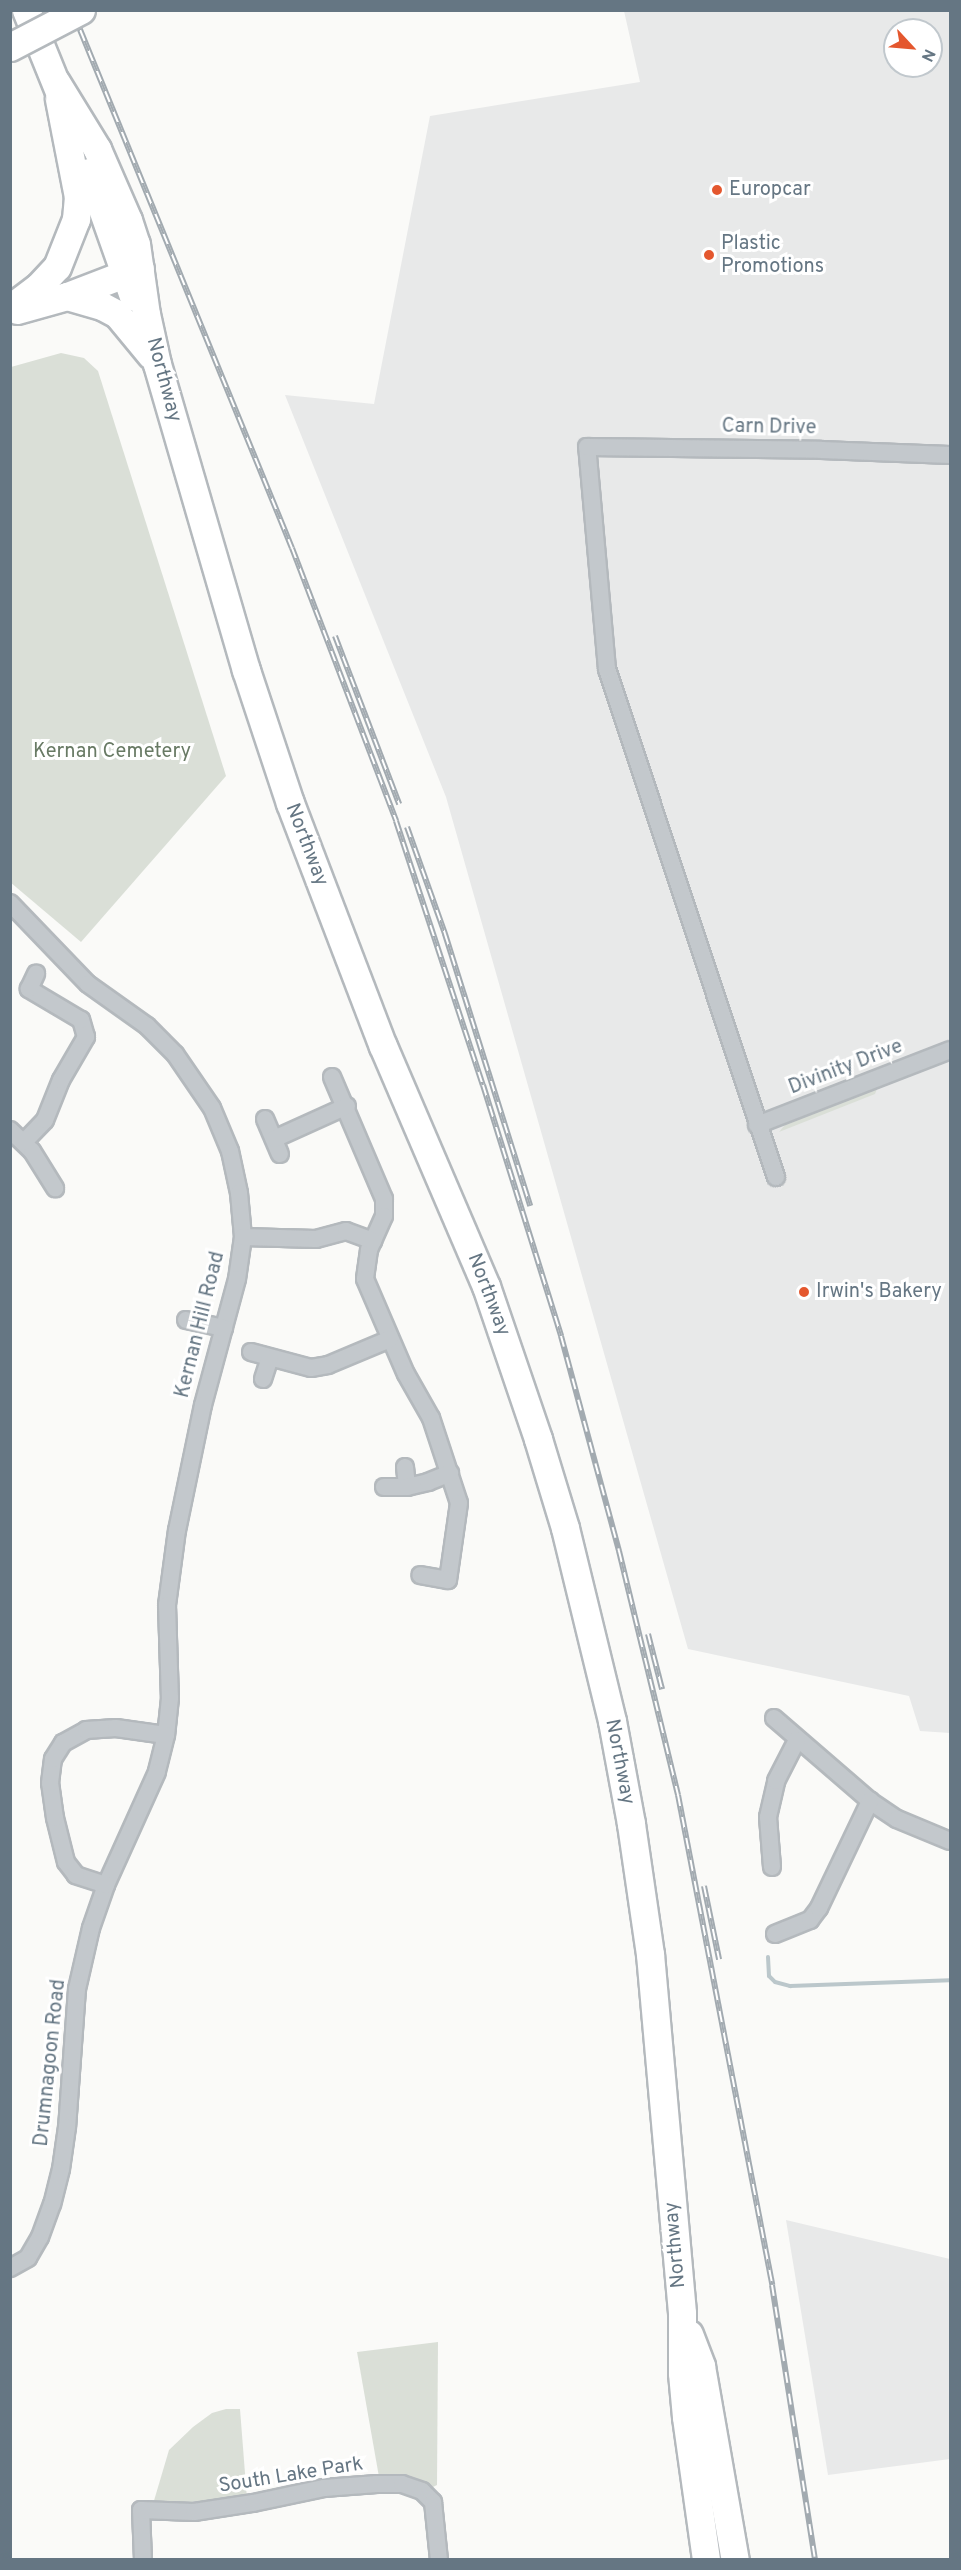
<!DOCTYPE html>
<html>
<head>
<meta charset="utf-8">
<style>
  body { margin:0 }
  #map { position:relative; width:961px; height:2570px; overflow:hidden; background:#fafaf8; font-family:Overpass,sans-serif }
  div>[style] { position:absolute }
  .built>* { inset:0; background:#e8e9e9 }
  .green>* { inset:0; background:#dadfd7 }
  .stream>* { height:4px; margin:-2px; padding:0 2px; transform-origin:2px; border-radius:2px; background:#bbc7cb }
  .roads { filter:drop-shadow(2px 0 #b4b9bd) drop-shadow(-2px 0 #b4b9bd) drop-shadow(0 2px #b4b9bd) drop-shadow(0 -2px #b4b9bd) }
  .minor>* { height:16px; margin:-8px; padding:0 8px; transform-origin:8px; border-radius:8px; background:#c3c8cc }
  .trunk>* { height:27px; margin:-13.5px; padding:0 13.5px; transform-origin:13.5px; border-radius:13.5px; background:#fff }
  .rail>* { height:6px; margin-top:-3px; transform-origin:0; background:repeating-linear-gradient(90deg,#fff 0 11px,#a2aab0 0 22px); box-sizing:border-box; border-block:2px solid #a2aab0 }
  .bridges { filter:drop-shadow(2px 0 #b4b9bd) drop-shadow(-2px 0 #b4b9bd) drop-shadow(0 2px #b4b9bd) drop-shadow(0 -2px #b4b9bd) }
  .trunk-bridge>* { height:27px; margin:-13.5px; padding:0 13.5px; transform-origin:13.5px; border-radius:13.5px; background:#fff }
  .dots>* { width:16px; height:16px; translate:-50% -50%; box-sizing:border-box; border:3px solid #fff; border-radius:50% }
  span { translate:-50% -50%; white-space:nowrap; text-align:center; line-height:1.15; -webkit-text-stroke:6px #fff; paint-order:stroke }
  .poi-label { font-size:20px; color:#657683 }
  .left { translate:0 -50%; text-align:left }
  .street-label { font-size:20px; color:#657683 }
  .park-label { font-size:20px; color:#687a64 }
  .frame { position:absolute; inset:0; border:12px solid #657683; pointer-events:none }
  .north { position:absolute; left:883px; top:18px; width:60px; height:60px; box-sizing:border-box; background:#fff; border:2px solid #c1c8cd; border-radius:50%; rotate:116deg; font-size:16px; font-weight:700; line-height:24px; text-align:center; color:#657683 }
  .north::after { content:''; display:block; margin:auto; width:21px; height:27px; background:#e4572e; clip-path:polygon(50% 0,100% 100%,50% 72%,0 100%) }
</style>
</head>
<body>
<div id="map">
  <div class="built">
    <i style="clip-path:polygon(evenodd,624px 11px,950px 11px,950px 1733px,920px 1731px,909px 1696px,688px 1649px,446px 797px,285px 395px,374px 404px,430px 116px,640px 82px,624px 11px,895px 30px,931px 30px,931px 66px,895px 66px,895px 30px)"></i>
    <i style="clip-path:polygon(786px 2220px,950px 2259px,950px 2459px,828px 2475px)"></i>
  </div>
  <div class="green">
    <i style="clip-path:polygon(61px 353px,84px 358px,98px 371px,226px 776px,81px 942px,10px 882px,11px 367px)"></i>
    <i style="clip-path:polygon(877px 1089px,875px 1094px,779px 1132px,789px 1120px)"></i>
    <i style="clip-path:polygon(438px 2342px,437px 2485px,429px 2489px,379px 2477px,357px 2352px)"></i>
    <i style="clip-path:polygon(226px 2409px,240px 2409px,247px 2499px,153px 2504px,169px 2450px,193px 2427px,212px 2413px)"></i>
  </div>
  <div class="stream">
    <i style="left:768px;top:1957px;width:19px;rotate:87deg"></i>
    <i style="left:769px;top:1976px;width:8px;rotate:45deg"></i>
    <i style="left:775px;top:1982px;width:16px;rotate:15deg"></i>
    <i style="left:790px;top:1986px;width:160px;rotate:-2.1deg"></i>
  </div>
  <div class="roads">
    <div class="minor">
      <i style="left:10px;top:903px;width:112px;rotate:46.1deg"></i>
      <i style="left:88px;top:984px;width:72px;rotate:35.4deg"></i>
      <i style="left:147px;top:1026px;width:40px;rotate:45deg"></i>
      <i style="left:175px;top:1054px;width:65px;rotate:55.6deg"></i>
      <i style="left:212px;top:1108px;width:47px;rotate:67.3deg"></i>
      <i style="left:230px;top:1151px;width:43px;rotate:77.9deg"></i>
      <i style="left:239px;top:1193px;width:44px;rotate:84.8deg"></i>
      <i style="left:243px;top:1237px;width:42px;rotate:98.1deg"></i>
      <i style="left:237px;top:1279px;width:131px;rotate:105.1deg"></i>
      <i style="left:203px;top:1405px;width:128px;rotate:101.7deg"></i>
      <i style="left:177px;top:1530px;width:76px;rotate:97.6deg"></i>
      <i style="left:167px;top:1605px;width:93px;rotate:88.2deg"></i>
      <i style="left:170px;top:1698px;width:37px;rotate:96deg"></i>
      <i style="left:166px;top:1735px;width:38px;rotate:104deg"></i>
      <i style="left:157px;top:1772px;width:124px;rotate:114.3deg"></i>
      <i style="left:106px;top:1885px;width:46px;rotate:109.2deg"></i>
      <i style="left:91px;top:1928px;width:63px;rotate:102.9deg"></i>
      <i style="left:77px;top:1989px;width:138px;rotate:94.1deg"></i>
      <i style="left:67px;top:2127px;width:42px;rotate:98.1deg"></i>
      <i style="left:61px;top:2169px;width:36px;rotate:104deg"></i>
      <i style="left:52px;top:2204px;width:35px;rotate:110deg"></i>
      <i style="left:40px;top:2237px;width:24px;rotate:120deg"></i>
      <i style="left:28px;top:2258px;width:21px;rotate:151deg"></i>
      <i style="left:332px;top:1077px;width:133px;rotate:66.9deg"></i>
      <i style="left:384px;top:1199px;width:17px;rotate:90deg"></i>
      <i style="left:384px;top:1216px;width:37px;rotate:114deg"></i>
      <i style="left:369px;top:1250px;width:29px;rotate:98deg"></i>
      <i style="left:365px;top:1279px;width:103px;rotate:66.7deg"></i>
      <i style="left:406px;top:1374px;width:51px;rotate:60.4deg"></i>
      <i style="left:431px;top:1418px;width:89px;rotate:71.8deg"></i>
      <i style="left:459px;top:1503px;width:78px;rotate:98.1deg"></i>
      <i style="left:448px;top:1580px;width:28px;rotate:-170deg"></i>
      <i style="left:265px;top:1119px;width:38px;rotate:67deg"></i>
      <i style="left:757px;top:1125px;width:207px;rotate:-21.2deg"></i>
      <i style="left:10px;top:1130px;width:30px;rotate:44deg"></i>
      <i style="left:32px;top:1151px;width:44px;rotate:58.1deg"></i>
      <i style="left:274px;top:1139px;width:80px;rotate:-24.3deg"></i>
      <i style="left:24px;top:1142px;width:30px;rotate:-46deg"></i>
      <i style="left:45px;top:1120px;width:43px;rotate:-68.2deg"></i>
      <i style="left:61px;top:1080px;width:50px;rotate:-59.8deg"></i>
      <i style="left:86px;top:1037px;width:18px;rotate:-106deg"></i>
      <i style="left:81px;top:1020px;width:61px;rotate:-149.2deg"></i>
      <i style="left:29px;top:989px;width:17px;rotate:-65deg"></i>
      <i style="left:776px;top:1177px;width:535px;rotate:-108.4deg"></i>
      <i style="left:607px;top:669px;width:223px;rotate:-95.1deg"></i>
      <i style="left:587px;top:447px;width:234px;rotate:0.7deg"></i>
      <i style="left:821px;top:450px;width:129px;rotate:2.2deg"></i>
      <i style="left:243px;top:1237px;width:73px;rotate:1.6deg"></i>
      <i style="left:316px;top:1239px;width:31px;rotate:-15deg"></i>
      <i style="left:346px;top:1231px;width:29px;rotate:20deg"></i>
      <i style="left:186px;top:1320px;width:39px;rotate:12deg"></i>
      <i style="left:251px;top:1352px;width:62px;rotate:14.9deg"></i>
      <i style="left:311px;top:1368px;width:17px;rotate:-10deg"></i>
      <i style="left:328px;top:1365px;width:67px;rotate:-22.8deg"></i>
      <i style="left:263px;top:1379px;width:22px;rotate:-72deg"></i>
      <i style="left:405px;top:1467px;width:20px;rotate:84deg"></i>
      <i style="left:384px;top:1487px;width:23px"></i>
      <i style="left:407px;top:1487px;width:22px;rotate:-13deg"></i>
      <i style="left:428px;top:1482px;width:24px;rotate:-22deg"></i>
      <i style="left:774px;top:1718px;width:127px;rotate:40.8deg"></i>
      <i style="left:870px;top:1801px;width:32px;rotate:34deg"></i>
      <i style="left:897px;top:1819px;width:57px;rotate:22.5deg"></i>
      <i style="left:772px;top:1867px;width:50px;rotate:-94.6deg"></i>
      <i style="left:768px;top:1817px;width:37px;rotate:-77deg"></i>
      <i style="left:776px;top:1781px;width:46px;rotate:-62.9deg"></i>
      <i style="left:106px;top:1885px;width:32px;rotate:-162deg"></i>
      <i style="left:76px;top:1875px;width:16px;rotate:-128deg"></i>
      <i style="left:66px;top:1862px;width:45px;rotate:-104deg"></i>
      <i style="left:55px;top:1818px;width:35px;rotate:-98deg"></i>
      <i style="left:50px;top:1783px;width:24px;rotate:-83deg"></i>
      <i style="left:53px;top:1759px;width:19px;rotate:-58deg"></i>
      <i style="left:63px;top:1743px;width:26px;rotate:-29deg"></i>
      <i style="left:86px;top:1730px;width:30px;rotate:-4deg"></i>
      <i style="left:116px;top:1728px;width:50px;rotate:8deg"></i>
      <i style="left:775px;top:1934px;width:38px;rotate:-22deg"></i>
      <i style="left:810px;top:1920px;width:15px;rotate:-53deg"></i>
      <i style="left:819px;top:1908px;width:119px;rotate:-64.5deg"></i>
      <i style="left:143px;top:2560px;width:50px;rotate:-92.3deg"></i>
      <i style="left:141px;top:2510px;width:53px;rotate:2.2deg"></i>
      <i style="left:194px;top:2512px;width:60px;rotate:-8.7deg"></i>
      <i style="left:253px;top:2503px;width:73px;rotate:-11.9deg"></i>
      <i style="left:324px;top:2488px;width:53px;rotate:-4.3deg"></i>
      <i style="left:377px;top:2484px;width:25px"></i>
      <i style="left:402px;top:2484px;width:21px;rotate:19deg"></i>
      <i style="left:422px;top:2491px;width:16px;rotate:45deg"></i>
      <i style="left:433px;top:2502px;width:58px;rotate:84.1deg"></i>
    </div>
    <div class="trunk">
      <i style="left:26px;top:10px;width:96px;rotate:68deg"></i>
      <i style="left:56px;top:82px;width:79px;rotate:58.5deg"></i>
      <i style="left:97px;top:149px;width:77px;rotate:66.4deg"></i>
      <i style="left:128px;top:220px;width:25px;rotate:72deg"></i>
      <i style="left:136px;top:244px;width:71px;rotate:81.9deg"></i>
      <i style="left:146px;top:314px;width:51px;rotate:77.6deg"></i>
      <i style="left:157px;top:364px;width:319px;rotate:73.8deg"></i>
      <i style="left:246px;top:670px;width:140px;rotate:71.7deg"></i>
      <i style="left:290px;top:803px;width:260px;rotate:69.1deg"></i>
      <i style="left:383px;top:1046px;width:261px;rotate:66.8deg"></i>
      <i style="left:486px;top:1286px;width:162px;rotate:71.2deg"></i>
      <i style="left:538px;top:1439px;width:93px;rotate:73.1deg"></i>
      <i style="left:565px;top:1528px;width:199px;rotate:76.3deg"></i>
      <i style="left:612px;top:1721px;width:105px;rotate:79.5deg"></i>
      <i style="left:631px;top:1824px;width:131px;rotate:81.7deg"></i>
      <i style="left:650px;top:1954px;width:360px;rotate:84.9deg"></i>
      <i style="left:682px;top:2313px;width:60px;rotate:90deg"></i>
      <i style="left:682px;top:2373px;width:44px;rotate:84.8deg"></i>
      <i style="left:686px;top:2417px;width:144px;rotate:82deg"></i>
      <i style="left:89px;top:172px;width:132px;rotate:70.5deg"></i>
      <i style="left:67px;top:296px;width:36px;rotate:16deg"></i>
      <i style="left:102px;top:306px;width:17px;rotate:28deg"></i>
      <i style="left:117px;top:314px;width:53px;rotate:50.3deg"></i>
      <i style="left:10px;top:308px;width:36px;rotate:-37deg"></i>
      <i style="left:39px;top:286px;width:26px;rotate:-47deg"></i>
      <i style="left:57px;top:267px;width:52px;rotate:-68.4deg"></i>
      <i style="left:76px;top:219px;width:22px;rotate:-85deg"></i>
      <i style="left:78px;top:197px;width:100px;rotate:-101deg"></i>
      <i style="left:17px;top:310px;width:52px;rotate:-15.6deg"></i>
      <i style="left:67px;top:296px;width:78px;rotate:-21deg"></i>
      <i style="left:689px;top:2334px;width:34px;rotate:69deg"></i>
      <i style="left:701px;top:2366px;width:197px;rotate:80.1deg"></i>
    </div>
  </div>
  <div class="rail">
    <i style="left:72px;top:10px;width:581px;rotate:67.76deg"></i>
    <i style="left:292px;top:548px;width:292px;rotate:69.1deg"></i>
    <i style="left:396px;top:821px;width:278px;rotate:71.8deg"></i>
    <i style="left:483px;top:1085px;width:263px;rotate:72.7deg"></i>
    <i style="left:561px;top:1336px;width:223px;rotate:74.9deg"></i>
    <i style="left:619px;top:1551px;width:251px;rotate:76.4deg"></i>
    <i style="left:678px;top:1795px;width:499px;rotate:79.1deg"></i>
    <i style="left:772px;top:2285px;width:278px;rotate:81.1deg"></i>
    <i style="left:335px;top:636px;width:180px;rotate:69.1deg"></i>
    <i style="left:407px;top:827px;width:114px;rotate:70.4deg"></i>
    <i style="left:445px;top:934px;width:285px;rotate:72.6deg"></i>
    <i style="left:648px;top:1634px;width:57px;rotate:75.7deg"></i>
    <i style="left:704px;top:1886px;width:75px;rotate:78.4deg"></i>
  </div>
  <div class="bridges">
    <div class="trunk-bridge">
      <i style="left:10px;top:47px;width:80px;rotate:-27.5deg"></i>
    </div>
  </div>
  <div class="dots">
    <i style="left:717px;top:190px;background:#e4572e"></i>
    <i style="left:709px;top:255px;background:#e4572e"></i>
    <i style="left:804px;top:1292px;background:#e4572e"></i>
  </div>
  <div class="poi-label">
    <span class="left" style="left:729px;top:190px">Europcar</span>
    <span class="left" style="left:721px;top:256px">Plastic<br>Promotions</span>
    <span class="left" style="left:816px;top:1292px">Irwin's Bakery</span>
  </div>
  <div class="street-label">
    <span style="left:163px;top:380px;rotate:75deg">Northway</span>
    <span style="left:769px;top:428px;rotate:1deg">Carn Drive</span>
    <span style="left:306px;top:845px;rotate:69deg">Northway</span>
    <span style="left:846px;top:1068px;rotate:-21deg">Divinity Drive</span>
    <span style="left:488px;top:1295px;rotate:69deg">Northway</span>
    <span style="left:201px;top:1325px;rotate:-76deg">Kernan Hill Road</span>
    <span style="left:619px;top:1762px;rotate:79deg">Northway</span>
    <span style="left:51px;top:2063px;rotate:-84deg">Drumnagoon Road</span>
    <span style="left:676px;top:2245px;rotate:-95deg">Northway</span>
    <span style="left:291px;top:2476px;rotate:-9deg">South Lake Park</span>
  </div>
  <div class="park-label">
    <span style="left:112px;top:752px">Kernan Cemetery</span>
  </div>
  <div class="frame"></div>
  <div class="north">N</div>
</div>
</body>
</html>
